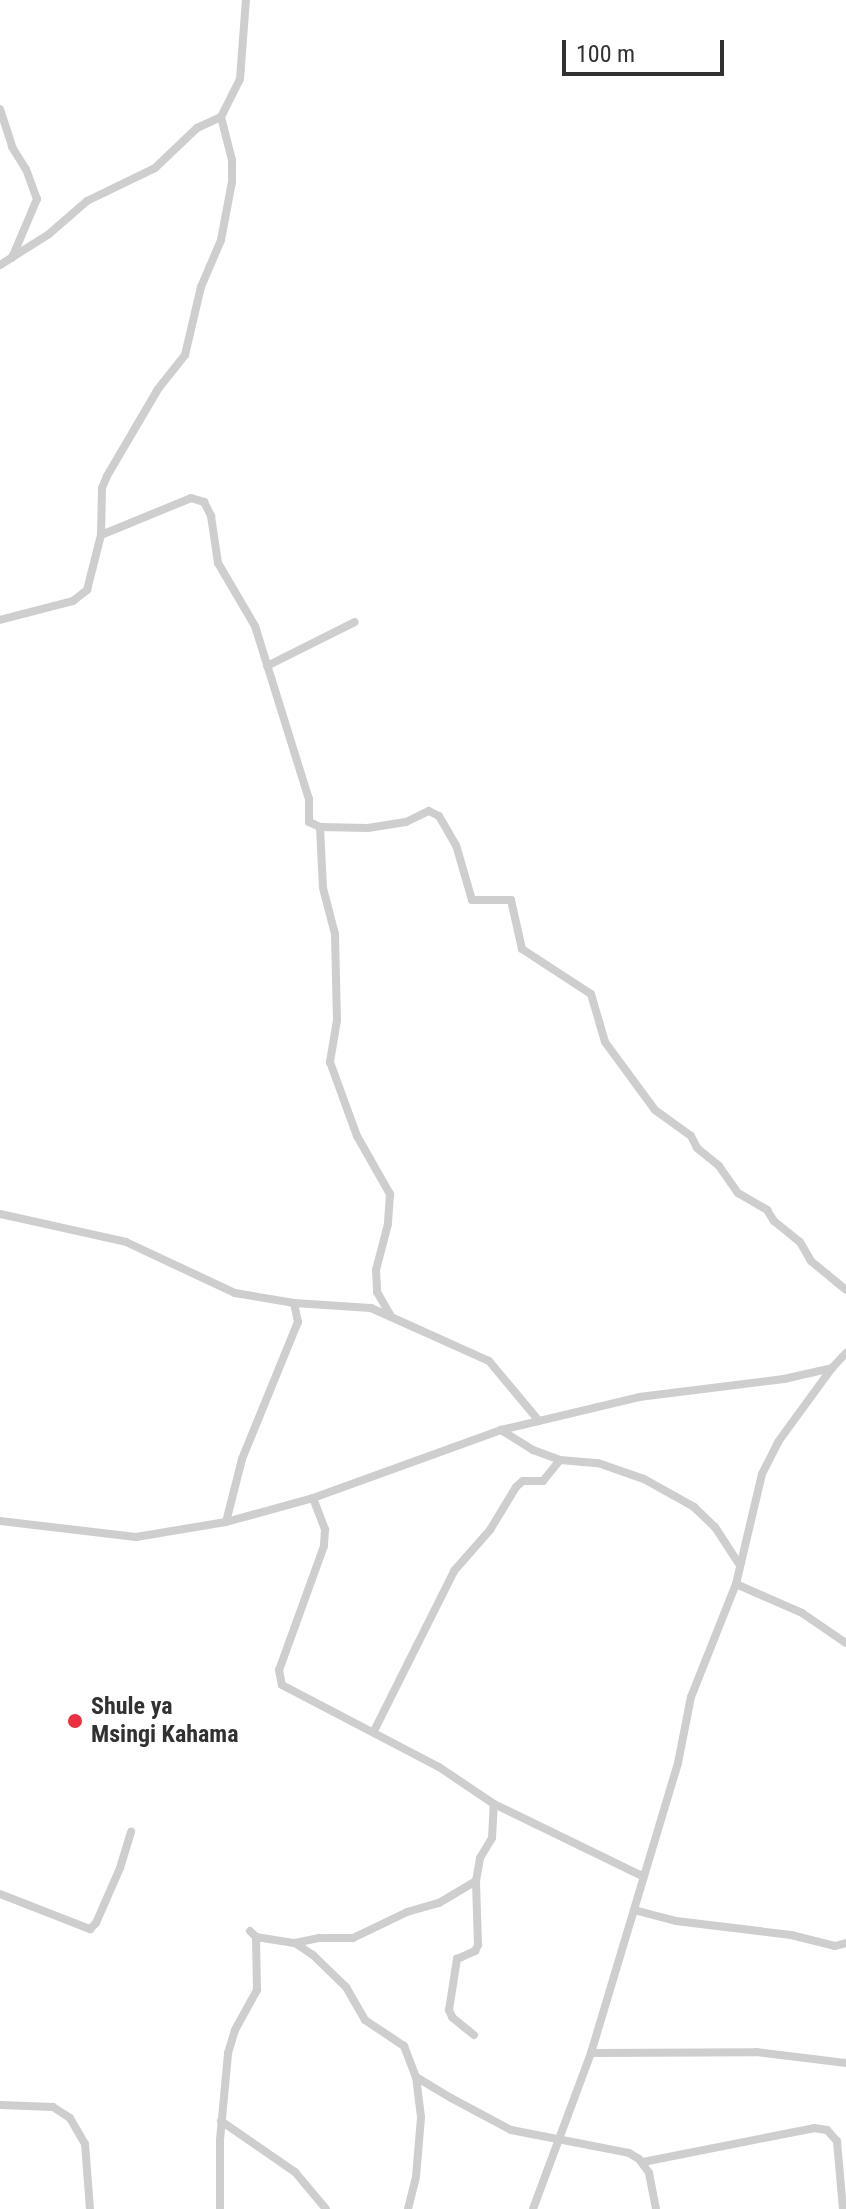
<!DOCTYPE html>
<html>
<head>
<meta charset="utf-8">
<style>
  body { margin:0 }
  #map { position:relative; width:846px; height:2209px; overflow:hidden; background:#fff; font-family:"Roboto Condensed",sans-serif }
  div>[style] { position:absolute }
  .minor>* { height:8px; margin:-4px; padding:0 4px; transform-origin:4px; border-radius:4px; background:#cecece }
  .dots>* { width:22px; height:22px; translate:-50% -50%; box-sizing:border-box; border:4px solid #fff; border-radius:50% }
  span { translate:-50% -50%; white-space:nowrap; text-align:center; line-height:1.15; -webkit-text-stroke:8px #fff; paint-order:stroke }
  .poi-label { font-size:24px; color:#313131; font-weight:700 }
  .left { translate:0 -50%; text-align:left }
  .scale { position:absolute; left:562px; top:40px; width:162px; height:36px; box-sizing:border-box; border:4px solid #313131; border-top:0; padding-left:10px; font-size:24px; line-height:28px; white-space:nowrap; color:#313131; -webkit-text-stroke:6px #fff; paint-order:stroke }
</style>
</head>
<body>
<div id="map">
  <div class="minor">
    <i style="left:0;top:109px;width:40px;rotate:72deg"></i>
    <i style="left:12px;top:147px;width:26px;rotate:58deg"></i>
    <i style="left:26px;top:169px;width:32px;rotate:70deg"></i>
    <i style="left:37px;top:199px;width:64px;rotate:113deg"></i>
    <i style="left:0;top:265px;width:58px;rotate:-32.3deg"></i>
    <i style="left:49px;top:234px;width:50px;rotate:-41deg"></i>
    <i style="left:87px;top:201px;width:76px;rotate:-25.9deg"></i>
    <i style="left:155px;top:168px;width:58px;rotate:-43.6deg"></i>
    <i style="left:197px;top:128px;width:26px;rotate:-25deg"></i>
    <i style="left:101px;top:535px;width:97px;rotate:-22.3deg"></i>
    <i style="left:191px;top:498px;width:14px;rotate:17deg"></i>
    <i style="left:204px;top:502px;width:16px;rotate:63deg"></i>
    <i style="left:211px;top:516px;width:48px;rotate:81.5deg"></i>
    <i style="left:218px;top:563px;width:73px;rotate:59.6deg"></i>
    <i style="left:255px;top:626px;width:181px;rotate:72.7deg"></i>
    <i style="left:309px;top:799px;width:23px;rotate:90deg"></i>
    <i style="left:309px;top:822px;width:12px;rotate:24deg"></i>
    <i style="left:320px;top:827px;width:48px;rotate:1.2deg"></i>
    <i style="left:368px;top:828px;width:38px;rotate:-9deg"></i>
    <i style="left:406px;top:822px;width:25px;rotate:-26deg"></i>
    <i style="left:429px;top:811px;width:11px;rotate:27deg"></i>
    <i style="left:439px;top:816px;width:34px;rotate:60deg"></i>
    <i style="left:456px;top:845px;width:57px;rotate:73.8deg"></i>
    <i style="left:472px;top:900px;width:39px"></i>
    <i style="left:511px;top:900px;width:50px;rotate:77.3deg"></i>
    <i style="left:522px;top:949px;width:82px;rotate:33.1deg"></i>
    <i style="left:591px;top:994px;width:50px;rotate:73.7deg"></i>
    <i style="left:605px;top:1042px;width:84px;rotate:53.7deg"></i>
    <i style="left:655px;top:1110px;width:44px;rotate:35.8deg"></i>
    <i style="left:691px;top:1136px;width:13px;rotate:63deg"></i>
    <i style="left:697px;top:1148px;width:28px;rotate:39deg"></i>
    <i style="left:719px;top:1166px;width:33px;rotate:55deg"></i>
    <i style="left:738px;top:1193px;width:34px;rotate:30deg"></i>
    <i style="left:767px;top:1210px;width:13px;rotate:58deg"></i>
    <i style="left:774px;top:1221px;width:33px;rotate:39deg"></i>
    <i style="left:800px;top:1242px;width:22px;rotate:60deg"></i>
    <i style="left:811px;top:1261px;width:45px;rotate:39.6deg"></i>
    <i style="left:0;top:620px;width:75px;rotate:-14.6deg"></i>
    <i style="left:73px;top:601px;width:18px;rotate:-38deg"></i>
    <i style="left:87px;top:590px;width:57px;rotate:-75.7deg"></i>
    <i style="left:101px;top:535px;width:47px;rotate:-88.8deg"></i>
    <i style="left:102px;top:488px;width:13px;rotate:-67deg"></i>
    <i style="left:107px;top:476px;width:101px;rotate:-59.6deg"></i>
    <i style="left:158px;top:389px;width:43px;rotate:-51.5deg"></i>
    <i style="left:185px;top:355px;width:70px;rotate:-76.8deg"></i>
    <i style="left:201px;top:287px;width:51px;rotate:-66.9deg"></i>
    <i style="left:221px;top:240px;width:59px;rotate:-79.3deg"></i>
    <i style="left:232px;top:182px;width:22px;rotate:-90deg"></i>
    <i style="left:232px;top:160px;width:44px;rotate:-104.3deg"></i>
    <i style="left:221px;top:117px;width:42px;rotate:-63.4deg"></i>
    <i style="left:240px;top:79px;width:79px;rotate:-85.7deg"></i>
    <i style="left:267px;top:666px;width:98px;rotate:-26.6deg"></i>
    <i style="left:320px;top:827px;width:61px;rotate:87.2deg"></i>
    <i style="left:323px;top:888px;width:48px;rotate:75.4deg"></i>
    <i style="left:335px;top:934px;width:86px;rotate:88.7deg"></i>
    <i style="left:337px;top:1020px;width:43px;rotate:99.5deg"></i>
    <i style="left:330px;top:1062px;width:79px;rotate:70deg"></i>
    <i style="left:357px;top:1136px;width:67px;rotate:60.4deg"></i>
    <i style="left:390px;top:1194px;width:30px;rotate:94deg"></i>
    <i style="left:388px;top:1224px;width:48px;rotate:104.6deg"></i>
    <i style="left:376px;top:1270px;width:22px;rotate:87deg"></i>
    <i style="left:377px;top:1292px;width:28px;rotate:60deg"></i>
    <i style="left:0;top:1214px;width:129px;rotate:12.5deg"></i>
    <i style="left:126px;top:1242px;width:120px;rotate:25.1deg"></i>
    <i style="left:235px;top:1293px;width:60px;rotate:9.6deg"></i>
    <i style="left:294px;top:1303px;width:77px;rotate:3.7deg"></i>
    <i style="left:371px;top:1308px;width:129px;rotate:24.2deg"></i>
    <i style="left:489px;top:1361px;width:78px;rotate:50.2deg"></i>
    <i style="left:501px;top:1430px;width:38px;rotate:32deg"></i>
    <i style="left:533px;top:1450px;width:29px;rotate:20deg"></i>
    <i style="left:560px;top:1460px;width:38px;rotate:5deg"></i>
    <i style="left:598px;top:1463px;width:49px;rotate:19.2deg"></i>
    <i style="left:644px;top:1479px;width:57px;rotate:29.2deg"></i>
    <i style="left:694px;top:1507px;width:29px;rotate:44deg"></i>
    <i style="left:715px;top:1527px;width:44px;rotate:57deg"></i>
    <i style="left:313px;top:1498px;width:34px;rotate:69deg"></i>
    <i style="left:325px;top:1530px;width:16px;rotate:94deg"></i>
    <i style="left:324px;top:1546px;width:132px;rotate:109.9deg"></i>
    <i style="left:279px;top:1670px;width:15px;rotate:79deg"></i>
    <i style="left:282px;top:1685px;width:177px;rotate:27.6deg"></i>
    <i style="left:439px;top:1767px;width:66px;rotate:33.9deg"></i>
    <i style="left:494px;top:1804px;width:165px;rotate:25.9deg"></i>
    <i style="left:0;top:1521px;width:137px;rotate:6.7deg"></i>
    <i style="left:136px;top:1537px;width:91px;rotate:-9.5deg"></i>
    <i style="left:226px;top:1522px;width:90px;rotate:-15.4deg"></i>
    <i style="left:313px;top:1498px;width:200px;rotate:-19.9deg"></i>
    <i style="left:501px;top:1430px;width:142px;rotate:-13.4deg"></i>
    <i style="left:639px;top:1397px;width:146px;rotate:-7.1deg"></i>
    <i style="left:784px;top:1379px;width:49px;rotate:-12.9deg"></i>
    <i style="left:832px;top:1368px;width:21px;rotate:-47deg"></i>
    <i style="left:226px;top:1522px;width:65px;rotate:-75.7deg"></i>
    <i style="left:242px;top:1459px;width:148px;rotate:-67.8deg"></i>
    <i style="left:298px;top:1322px;width:19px;rotate:-102deg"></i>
    <i style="left:736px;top:1584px;width:72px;rotate:23.7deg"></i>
    <i style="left:802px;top:1613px;width:53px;rotate:34.3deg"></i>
    <i style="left:374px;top:1731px;width:179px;rotate:-63.4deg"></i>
    <i style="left:454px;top:1571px;width:55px;rotate:-48.7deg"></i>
    <i style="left:490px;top:1530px;width:50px;rotate:-58.8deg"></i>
    <i style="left:516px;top:1487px;width:9px;rotate:-41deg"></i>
    <i style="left:523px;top:1481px;width:20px"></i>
    <i style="left:543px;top:1481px;width:27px;rotate:-51deg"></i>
    <i style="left:0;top:1894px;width:97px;rotate:21.3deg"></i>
    <i style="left:90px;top:1929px;width:8px;rotate:-45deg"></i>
    <i style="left:96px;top:1923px;width:60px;rotate:-66.4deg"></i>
    <i style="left:120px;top:1868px;width:38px;rotate:-73deg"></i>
    <i style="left:634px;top:1910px;width:43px;rotate:14.7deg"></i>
    <i style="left:676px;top:1921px;width:116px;rotate:6.9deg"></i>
    <i style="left:791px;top:1935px;width:45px;rotate:14deg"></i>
    <i style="left:835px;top:1946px;width:11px;rotate:-15deg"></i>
    <i style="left:250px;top:1931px;width:8px;rotate:45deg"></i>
    <i style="left:256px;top:1937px;width:39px;rotate:9deg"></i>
    <i style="left:295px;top:1943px;width:22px;rotate:34deg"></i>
    <i style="left:313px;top:1955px;width:46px;rotate:44.1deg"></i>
    <i style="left:346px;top:1987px;width:38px;rotate:60deg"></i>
    <i style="left:365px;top:2020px;width:47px;rotate:33.7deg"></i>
    <i style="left:404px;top:2046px;width:33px;rotate:69deg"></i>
    <i style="left:416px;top:2077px;width:41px;rotate:31deg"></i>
    <i style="left:451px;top:2098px;width:68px;rotate:28.1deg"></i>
    <i style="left:511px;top:2130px;width:120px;rotate:11deg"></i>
    <i style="left:629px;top:2153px;width:12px;rotate:31deg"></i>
    <i style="left:639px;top:2159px;width:17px;rotate:54deg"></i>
    <i style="left:649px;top:2173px;width:37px;rotate:79deg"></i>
    <i style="left:295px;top:1943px;width:25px;rotate:-12deg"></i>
    <i style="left:319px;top:1938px;width:34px"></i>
    <i style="left:353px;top:1938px;width:60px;rotate:-25.7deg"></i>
    <i style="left:407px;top:1912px;width:33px;rotate:-16deg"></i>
    <i style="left:439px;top:1903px;width:43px;rotate:-30.7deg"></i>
    <i style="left:474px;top:2035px;width:28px;rotate:-141deg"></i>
    <i style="left:452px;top:2017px;width:8px;rotate:-113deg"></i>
    <i style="left:449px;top:2010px;width:52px;rotate:-81.1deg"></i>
    <i style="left:457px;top:1959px;width:20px;rotate:-24deg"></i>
    <i style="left:475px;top:1951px;width:7px;rotate:-63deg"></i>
    <i style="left:478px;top:1945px;width:64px;rotate:-91.8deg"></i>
    <i style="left:476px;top:1881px;width:23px;rotate:-80deg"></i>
    <i style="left:480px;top:1858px;width:23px;rotate:-59deg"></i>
    <i style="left:492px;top:1838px;width:34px;rotate:-87deg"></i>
    <i style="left:591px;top:2053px;width:165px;rotate:-0.3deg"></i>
    <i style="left:756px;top:2052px;width:91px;rotate:7deg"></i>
    <i style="left:0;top:2105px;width:53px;rotate:2.2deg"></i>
    <i style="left:53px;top:2107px;width:20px;rotate:33deg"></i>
    <i style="left:70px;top:2118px;width:30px;rotate:60deg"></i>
    <i style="left:85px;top:2144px;width:65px;rotate:85.6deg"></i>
    <i style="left:221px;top:2121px;width:90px;rotate:34.6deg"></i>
    <i style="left:295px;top:2172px;width:48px;rotate:50deg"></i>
    <i style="left:643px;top:2162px;width:174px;rotate:-11.2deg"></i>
    <i style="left:814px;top:2128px;width:13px;rotate:9deg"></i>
    <i style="left:827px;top:2130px;width:15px;rotate:48deg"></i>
    <i style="left:837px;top:2141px;width:68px;rotate:85deg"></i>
    <i style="left:220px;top:2209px;width:69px;rotate:-90deg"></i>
    <i style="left:220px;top:2140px;width:87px;rotate:-84.7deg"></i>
    <i style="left:228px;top:2053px;width:24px;rotate:-73deg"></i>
    <i style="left:235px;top:2030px;width:46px;rotate:-61.2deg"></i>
    <i style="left:257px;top:1990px;width:53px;rotate:-91.1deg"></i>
    <i style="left:408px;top:2209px;width:33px;rotate:-76deg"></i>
    <i style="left:416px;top:2177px;width:60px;rotate:-85.2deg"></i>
    <i style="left:421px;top:2117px;width:40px;rotate:-97.1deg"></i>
    <i style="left:533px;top:2209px;width:166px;rotate:-69.6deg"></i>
    <i style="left:591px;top:2053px;width:303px;rotate:-73.3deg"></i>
    <i style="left:678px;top:1763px;width:67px;rotate:-78.9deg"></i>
    <i style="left:691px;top:1697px;width:122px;rotate:-68.3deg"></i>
    <i style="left:736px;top:1584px;width:113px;rotate:-76.7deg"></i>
    <i style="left:762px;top:1474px;width:36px;rotate:-63deg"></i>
    <i style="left:778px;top:1442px;width:92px;rotate:-53.9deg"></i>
  </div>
  <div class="dots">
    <i style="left:75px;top:1721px;background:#eb3042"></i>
  </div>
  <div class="poi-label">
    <span class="left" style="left:91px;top:1721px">Shule ya<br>Msingi Kahama</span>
  </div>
  <div class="scale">100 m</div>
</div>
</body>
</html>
